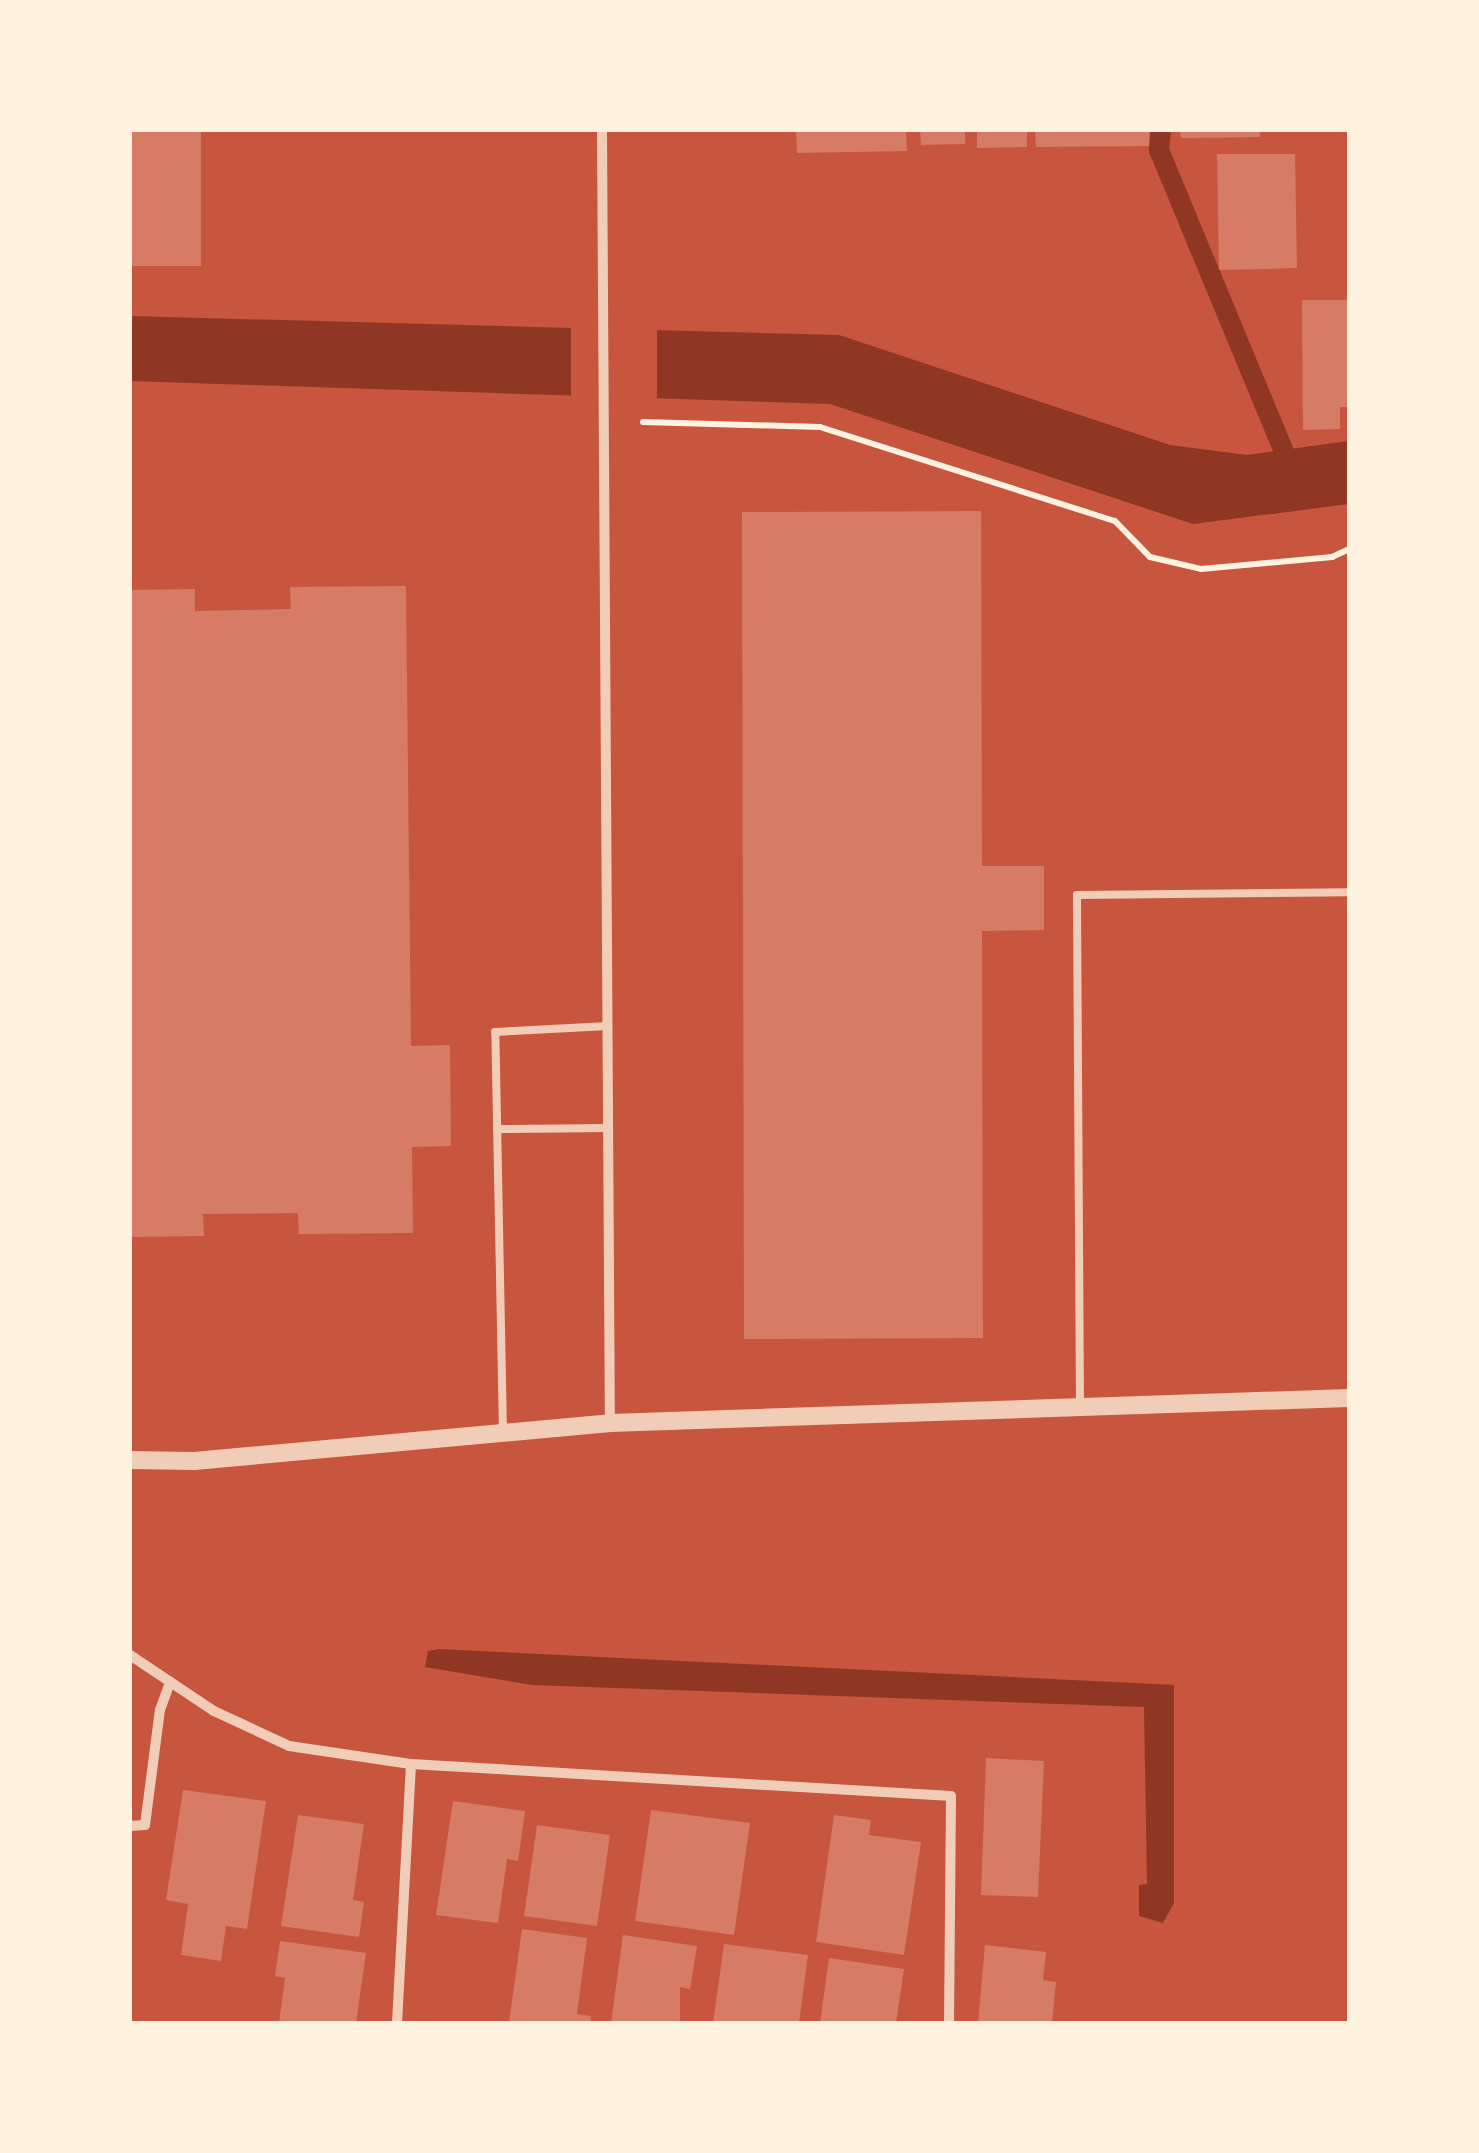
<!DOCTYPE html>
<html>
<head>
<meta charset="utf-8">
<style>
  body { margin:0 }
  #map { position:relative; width:1479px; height:2153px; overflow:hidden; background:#c8553d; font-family:Poppins,sans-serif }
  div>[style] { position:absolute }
  .water>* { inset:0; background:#8f3625 }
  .pier>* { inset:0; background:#c8553d }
  .stream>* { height:20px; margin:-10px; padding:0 10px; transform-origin:10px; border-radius:10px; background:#8f3625 }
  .building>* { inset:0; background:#d67c66 }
  .path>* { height:6px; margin:-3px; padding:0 3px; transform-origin:3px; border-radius:3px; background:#fff3e0 }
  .service>* { height:8px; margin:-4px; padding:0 4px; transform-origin:4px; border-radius:4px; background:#f1ccb7 }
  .minor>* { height:10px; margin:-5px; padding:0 5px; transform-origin:5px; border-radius:5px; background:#f1ccb7 }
  .tertiary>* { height:18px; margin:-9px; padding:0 9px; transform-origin:9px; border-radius:9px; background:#f1ccb7 }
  span { translate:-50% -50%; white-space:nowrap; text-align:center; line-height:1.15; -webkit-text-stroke:10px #fff3e0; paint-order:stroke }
  .frame { position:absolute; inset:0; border:132px solid #fff3e0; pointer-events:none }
</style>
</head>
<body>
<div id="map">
  <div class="water">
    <i style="clip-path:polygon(130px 316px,839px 335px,1170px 445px,1247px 455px,1349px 441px,1349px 504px,1193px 524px,830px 404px,130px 381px)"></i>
    <i style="clip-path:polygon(438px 1649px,1174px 1685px,1174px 1903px,1163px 1923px,1139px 1916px,1139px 1885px,1147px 1884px,1144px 1707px,532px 1685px,425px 1667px,428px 1651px)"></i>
  </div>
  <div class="pier">
    <i style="clip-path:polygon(571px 323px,657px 325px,657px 403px,571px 400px)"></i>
  </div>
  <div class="stream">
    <i style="left:1161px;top:130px;width:20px;rotate:96deg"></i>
    <i style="left:1159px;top:150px;width:347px;rotate:67.5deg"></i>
  </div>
  <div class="building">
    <i style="clip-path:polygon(130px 130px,201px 130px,201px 266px,130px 266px)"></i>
    <i style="clip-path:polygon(796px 130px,906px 130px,907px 151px,797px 153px)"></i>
    <i style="clip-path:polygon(920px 130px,965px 130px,965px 144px,921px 145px)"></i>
    <i style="clip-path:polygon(977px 130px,1027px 130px,1027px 147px,977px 148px)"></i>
    <i style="clip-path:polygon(1035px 130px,1149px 130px,1149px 146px,1036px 147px)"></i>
    <i style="clip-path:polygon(1180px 130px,1260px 130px,1260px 137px,1181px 138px)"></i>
    <i style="clip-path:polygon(1217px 154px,1295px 154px,1297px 268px,1219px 270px)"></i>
    <i style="clip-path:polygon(1302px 300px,1349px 300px,1349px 407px,1340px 407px,1340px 429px,1303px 430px)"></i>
    <i style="clip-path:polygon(981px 511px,982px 866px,1044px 866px,1044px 930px,982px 931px,983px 1338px,744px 1339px,742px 512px)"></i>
    <i style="clip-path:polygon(406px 586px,411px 1046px,450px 1045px,451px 1146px,412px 1147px,413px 1233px,299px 1234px,298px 1213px,203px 1214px,204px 1236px,130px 1237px,130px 590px,195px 589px,195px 611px,291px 609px,290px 587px)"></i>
    <i style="clip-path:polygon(986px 1758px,1044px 1761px,1038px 1897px,981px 1895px)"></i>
    <i style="clip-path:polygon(183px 1790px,266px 1801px,247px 1929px,226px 1926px,221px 1961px,181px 1955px,188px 1904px,166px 1900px)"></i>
    <i style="clip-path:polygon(453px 1801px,525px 1811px,518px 1861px,507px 1859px,498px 1923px,436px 1915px)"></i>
    <i style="clip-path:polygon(651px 1810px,750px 1823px,734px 1935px,635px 1921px)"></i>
    <i style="clip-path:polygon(298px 1815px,364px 1824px,353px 1900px,364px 1902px,359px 1937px,281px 1926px)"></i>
    <i style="clip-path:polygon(834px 1815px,871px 1820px,869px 1835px,921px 1842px,904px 1955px,816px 1942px)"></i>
    <i style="clip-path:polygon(537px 1825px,610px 1835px,597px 1926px,524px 1916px)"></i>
    <i style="clip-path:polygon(522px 1929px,587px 1938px,577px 2014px,591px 2016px,590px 2023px,509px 2023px)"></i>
    <i style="clip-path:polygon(623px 1935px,697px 1946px,690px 1989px,680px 1987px,680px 2023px,611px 2023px)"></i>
    <i style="clip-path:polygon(280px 1941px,366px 1953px,356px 2023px,279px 2023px,285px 1978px,275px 1976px)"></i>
    <i style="clip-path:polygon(724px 1944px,808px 1955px,799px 2023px,713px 2023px)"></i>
    <i style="clip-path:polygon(985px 1945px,1046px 1952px,1043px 1980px,1056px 1982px,1052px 2023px,978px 2023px)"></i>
    <i style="clip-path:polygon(829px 1958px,904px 1969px,896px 2023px,820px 2023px)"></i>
  </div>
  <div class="path">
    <i style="left:643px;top:422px;width:177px;rotate:1.6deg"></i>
    <i style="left:820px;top:427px;width:310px;rotate:17.7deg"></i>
    <i style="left:1115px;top:521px;width:50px;rotate:45.8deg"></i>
    <i style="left:1150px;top:557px;width:52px;rotate:13.2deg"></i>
    <i style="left:1201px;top:569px;width:132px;rotate:-5.2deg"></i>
    <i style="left:1332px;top:557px;width:19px;rotate:-25deg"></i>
  </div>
  <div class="service">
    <i style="left:497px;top:1129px;width:111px;rotate:-0.5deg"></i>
    <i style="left:1080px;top:1406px;width:511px;rotate:-90.34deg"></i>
    <i style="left:1077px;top:895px;width:272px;rotate:-0.6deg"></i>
    <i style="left:503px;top:1433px;width:401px;rotate:-91.1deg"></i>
    <i style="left:495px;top:1032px;width:113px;rotate:-3deg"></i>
  </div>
  <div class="minor">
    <i style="left:602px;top:130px;width:1293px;rotate:89.65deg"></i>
    <i style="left:130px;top:1655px;width:101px;rotate:33.7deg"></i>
    <i style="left:214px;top:1711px;width:83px;rotate:25deg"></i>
    <i style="left:289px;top:1746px;width:123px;rotate:8.4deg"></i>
    <i style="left:411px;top:1764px;width:541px;rotate:3.39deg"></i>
    <i style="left:951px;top:1796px;width:227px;rotate:90.5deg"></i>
    <i style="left:130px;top:1826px;width:15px;rotate:-4deg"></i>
    <i style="left:145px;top:1825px;width:116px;rotate:-82.6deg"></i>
    <i style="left:160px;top:1710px;width:30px;rotate:-70deg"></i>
    <i style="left:397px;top:2023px;width:259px;rotate:-86.9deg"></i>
  </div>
  <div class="tertiary">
    <i style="left:130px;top:1460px;width:64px;rotate:0.9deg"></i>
    <i style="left:194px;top:1461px;width:418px;rotate:-5.2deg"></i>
    <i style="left:610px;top:1423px;width:739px;rotate:-1.94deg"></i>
  </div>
  <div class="frame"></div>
</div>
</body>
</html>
